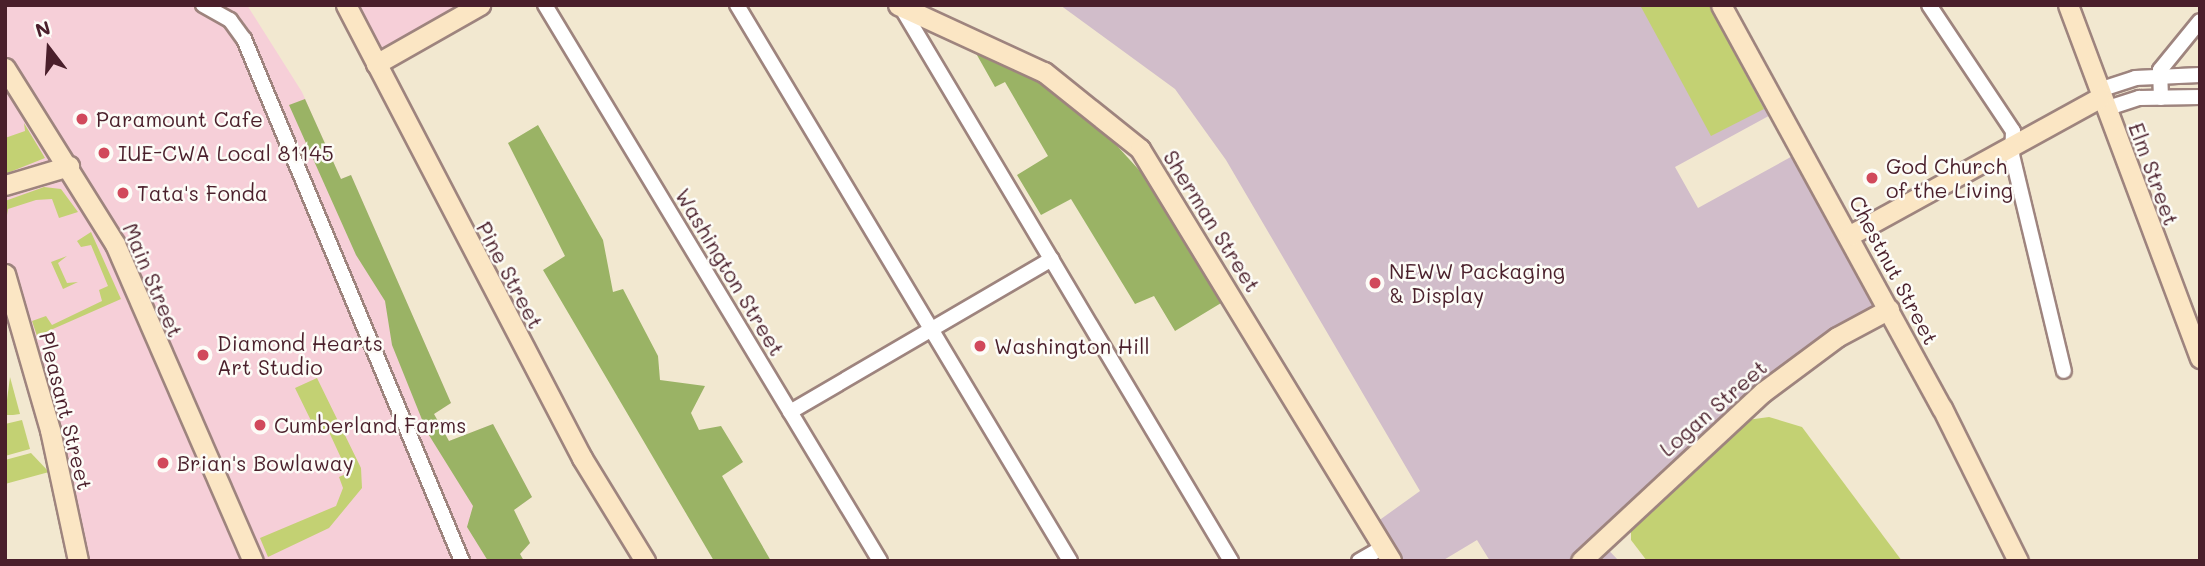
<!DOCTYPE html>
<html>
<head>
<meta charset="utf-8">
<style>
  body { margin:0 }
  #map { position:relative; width:2205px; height:566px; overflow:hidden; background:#f2e8d0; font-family:Mali,sans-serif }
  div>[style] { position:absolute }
  .built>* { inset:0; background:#f6cfd8 }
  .industrial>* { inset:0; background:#d1bdca }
  .green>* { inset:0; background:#c3d173 }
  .forest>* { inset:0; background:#9ab365 }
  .roads { filter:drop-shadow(2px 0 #9e847e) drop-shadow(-2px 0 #9e847e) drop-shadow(0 2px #9e847e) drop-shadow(0 -2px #9e847e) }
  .street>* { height:14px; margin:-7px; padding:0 7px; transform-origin:7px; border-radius:7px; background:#fff }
  .secondary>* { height:19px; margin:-9.5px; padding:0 9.5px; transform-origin:9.5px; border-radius:9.5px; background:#fbe6c4 }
  .dots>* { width:19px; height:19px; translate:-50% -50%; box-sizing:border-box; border:4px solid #fdfcf7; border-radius:50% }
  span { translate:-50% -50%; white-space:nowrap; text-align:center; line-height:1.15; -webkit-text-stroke:5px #fdfcf7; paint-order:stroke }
  .poi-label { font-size:21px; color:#4a1f2b }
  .left { translate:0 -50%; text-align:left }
  .street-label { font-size:21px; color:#4a1f2b }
  .frame { position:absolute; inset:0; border:7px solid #4a1f2b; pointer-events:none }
  .north { position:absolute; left:14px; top:14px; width:70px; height:70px; -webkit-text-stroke:5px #fdfcf7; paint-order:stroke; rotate:343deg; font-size:19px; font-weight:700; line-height:28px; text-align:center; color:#4a1f2b }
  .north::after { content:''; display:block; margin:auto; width:24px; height:32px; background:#4a1f2b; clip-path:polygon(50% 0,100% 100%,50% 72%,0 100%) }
</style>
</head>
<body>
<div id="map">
  <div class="built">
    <i style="clip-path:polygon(5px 5px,247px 5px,302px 92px,341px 179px,351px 175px,451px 403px,434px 414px,449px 441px,493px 424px,532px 497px,514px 510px,530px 543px,520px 554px,524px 561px,78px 561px,15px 309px,5px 312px)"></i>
    <i style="clip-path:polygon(346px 5px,480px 5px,376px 63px)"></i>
  </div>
  <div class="industrial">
    <i style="clip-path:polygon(1060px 5px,1717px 5px,1776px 112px,1675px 167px,1698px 208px,1798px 153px,1880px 306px,1595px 536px,1619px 561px,1490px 561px,1477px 540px,1442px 561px,1397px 561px,1374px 524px,1420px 491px,1226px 160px,1175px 89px)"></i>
  </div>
  <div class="green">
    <i style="clip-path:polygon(1640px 5px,1709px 5px,1764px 109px,1711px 136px)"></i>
    <i style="clip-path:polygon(24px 123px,45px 158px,5px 174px,5px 138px,25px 131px)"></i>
    <i style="clip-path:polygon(44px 187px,61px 189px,78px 212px,59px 218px,52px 199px,36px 200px,8px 209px,5px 227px,5px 201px)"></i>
    <i style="clip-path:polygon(91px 232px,121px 299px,37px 336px,32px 321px,46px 316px,52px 325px,102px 301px,99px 290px,108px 286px,91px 245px,81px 247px,77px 241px)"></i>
    <i style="clip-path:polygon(67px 256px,58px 263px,67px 283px,78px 282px,63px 289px,51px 262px)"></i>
    <i style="clip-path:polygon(10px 377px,20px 414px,13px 415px,5px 415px)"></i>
    <i style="clip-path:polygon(317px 378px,361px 468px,362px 488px,329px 528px,268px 557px,260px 538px,336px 506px,343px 488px,339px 477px,348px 473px,329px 432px,318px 435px,295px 388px)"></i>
    <i style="clip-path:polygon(1769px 417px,1802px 427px,1902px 561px,1647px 561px,1631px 540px,1631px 526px,1747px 420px)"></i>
    <i style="clip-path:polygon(22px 420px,30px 449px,5px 456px,5px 424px)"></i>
    <i style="clip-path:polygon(31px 453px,49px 472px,5px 484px,5px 460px)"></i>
  </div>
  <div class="forest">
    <i style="clip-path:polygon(973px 48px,1037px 78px,1098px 125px,1150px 182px,1226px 300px,1175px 331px,1154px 296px,1135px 304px,1071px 199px,1041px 215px,1017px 175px,1048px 156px,1005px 82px,995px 87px)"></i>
    <i style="clip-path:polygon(305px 99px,341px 179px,351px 175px,451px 403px,434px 414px,449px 441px,493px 424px,532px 497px,514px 510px,530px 543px,520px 554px,524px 561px,488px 561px,467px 527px,473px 506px,427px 432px,392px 345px,385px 301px,356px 255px,289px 105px)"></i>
    <i style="clip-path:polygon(538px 125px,603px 240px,613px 292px,623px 289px,658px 356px,660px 380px,705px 386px,691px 413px,699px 430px,721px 426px,743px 462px,722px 476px,771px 561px,714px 561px,543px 270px,565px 256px,508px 143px)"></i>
  </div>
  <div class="roads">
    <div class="street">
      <i style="left:203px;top:5px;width:31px;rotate:29deg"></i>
      <i style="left:230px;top:20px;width:24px;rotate:54deg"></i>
      <i style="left:244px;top:39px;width:566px;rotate:67.33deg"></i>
      <i style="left:545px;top:5px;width:649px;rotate:58.93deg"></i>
      <i style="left:737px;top:5px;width:648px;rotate:59.08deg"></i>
      <i style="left:1929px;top:5px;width:151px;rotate:56.3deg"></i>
      <i style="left:2013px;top:131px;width:24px;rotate:92deg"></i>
      <i style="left:2012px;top:155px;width:222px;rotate:76.5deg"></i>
      <i style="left:901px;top:7px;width:645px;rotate:59.22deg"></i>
      <i style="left:2099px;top:90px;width:38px;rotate:-18deg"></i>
      <i style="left:2135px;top:78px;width:65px;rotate:-2.6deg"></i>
      <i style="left:2161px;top:98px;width:28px;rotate:-92deg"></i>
      <i style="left:2160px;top:70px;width:63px;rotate:-50.8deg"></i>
      <i style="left:2105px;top:109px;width:36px;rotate:-18deg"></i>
      <i style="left:2139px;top:98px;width:61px;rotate:-0.9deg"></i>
      <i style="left:790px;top:412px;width:303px;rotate:-30.3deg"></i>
      <i style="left:1359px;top:561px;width:28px;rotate:-30deg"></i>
    </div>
    <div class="secondary">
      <i style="left:346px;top:5px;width:511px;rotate:62.48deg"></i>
      <i style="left:582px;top:458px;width:121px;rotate:58.5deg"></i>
      <i style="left:898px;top:5px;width:161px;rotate:24.7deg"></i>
      <i style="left:1044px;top:72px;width:123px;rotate:38.7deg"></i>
      <i style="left:1140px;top:149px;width:482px;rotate:58.6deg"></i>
      <i style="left:1721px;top:5px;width:460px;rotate:61.3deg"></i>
      <i style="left:1942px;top:408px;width:171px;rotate:63.6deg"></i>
      <i style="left:2068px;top:5px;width:377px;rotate:69.5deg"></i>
      <i style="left:376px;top:64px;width:120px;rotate:-29.6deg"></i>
      <i style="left:5px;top:68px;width:208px;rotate:58deg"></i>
      <i style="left:115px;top:244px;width:346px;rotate:66.5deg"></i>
      <i style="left:5px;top:185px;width:67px;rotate:-16.5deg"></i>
      <i style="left:1850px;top:235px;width:286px;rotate:-28.8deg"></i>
      <i style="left:5px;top:274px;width:162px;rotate:73.9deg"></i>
      <i style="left:50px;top:430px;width:134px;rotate:77.9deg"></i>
      <i style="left:1581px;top:561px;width:248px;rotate:-42.9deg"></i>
      <i style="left:1763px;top:392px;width:92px;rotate:-36.6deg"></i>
      <i style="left:1837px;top:337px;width:59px;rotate:-28.3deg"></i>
    </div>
  </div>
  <div class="dots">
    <i style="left:82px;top:119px;background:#d1495b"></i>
    <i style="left:104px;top:153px;background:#d1495b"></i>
    <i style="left:1872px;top:178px;background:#d1495b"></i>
    <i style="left:123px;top:193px;background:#d1495b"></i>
    <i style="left:1375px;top:283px;background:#d1495b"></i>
    <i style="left:980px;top:346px;background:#d1495b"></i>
    <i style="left:203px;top:355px;background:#d1495b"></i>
    <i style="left:260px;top:425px;background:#d1495b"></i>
    <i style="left:163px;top:463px;background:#d1495b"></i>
  </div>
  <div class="poi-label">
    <span class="left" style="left:96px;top:119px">Paramount Cafe</span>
    <span class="left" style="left:118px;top:153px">IUE-CWA Local 81145</span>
    <span class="left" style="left:1886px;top:178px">God Church<br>of the Living</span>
    <span class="left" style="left:137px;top:193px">Tata's Fonda</span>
    <span class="left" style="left:1389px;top:283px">NEWW Packaging<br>&amp; Display</span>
    <span class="left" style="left:217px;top:355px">Diamond Hearts<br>Art Studio</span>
    <span class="left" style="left:994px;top:346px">Washington Hill</span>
    <span class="left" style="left:274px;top:425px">Cumberland Farms</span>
    <span class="left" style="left:177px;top:463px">Brian's Bowlaway</span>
  </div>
  <div class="street-label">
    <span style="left:2154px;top:174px;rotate:70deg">Elm Street</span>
    <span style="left:1212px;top:221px;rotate:58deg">Sherman Street</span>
    <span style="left:1894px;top:270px;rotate:62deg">Chestnut Street</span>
    <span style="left:730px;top:272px;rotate:59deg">Washington Street</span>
    <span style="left:510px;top:275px;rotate:62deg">Pine Street</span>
    <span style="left:153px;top:280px;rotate:67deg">Main Street</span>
    <span style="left:1713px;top:408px;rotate:-41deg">Logan Street</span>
    <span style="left:66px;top:411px;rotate:76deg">Pleasant Street</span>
  </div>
  <div class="frame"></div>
  <div class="north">N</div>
</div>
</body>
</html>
